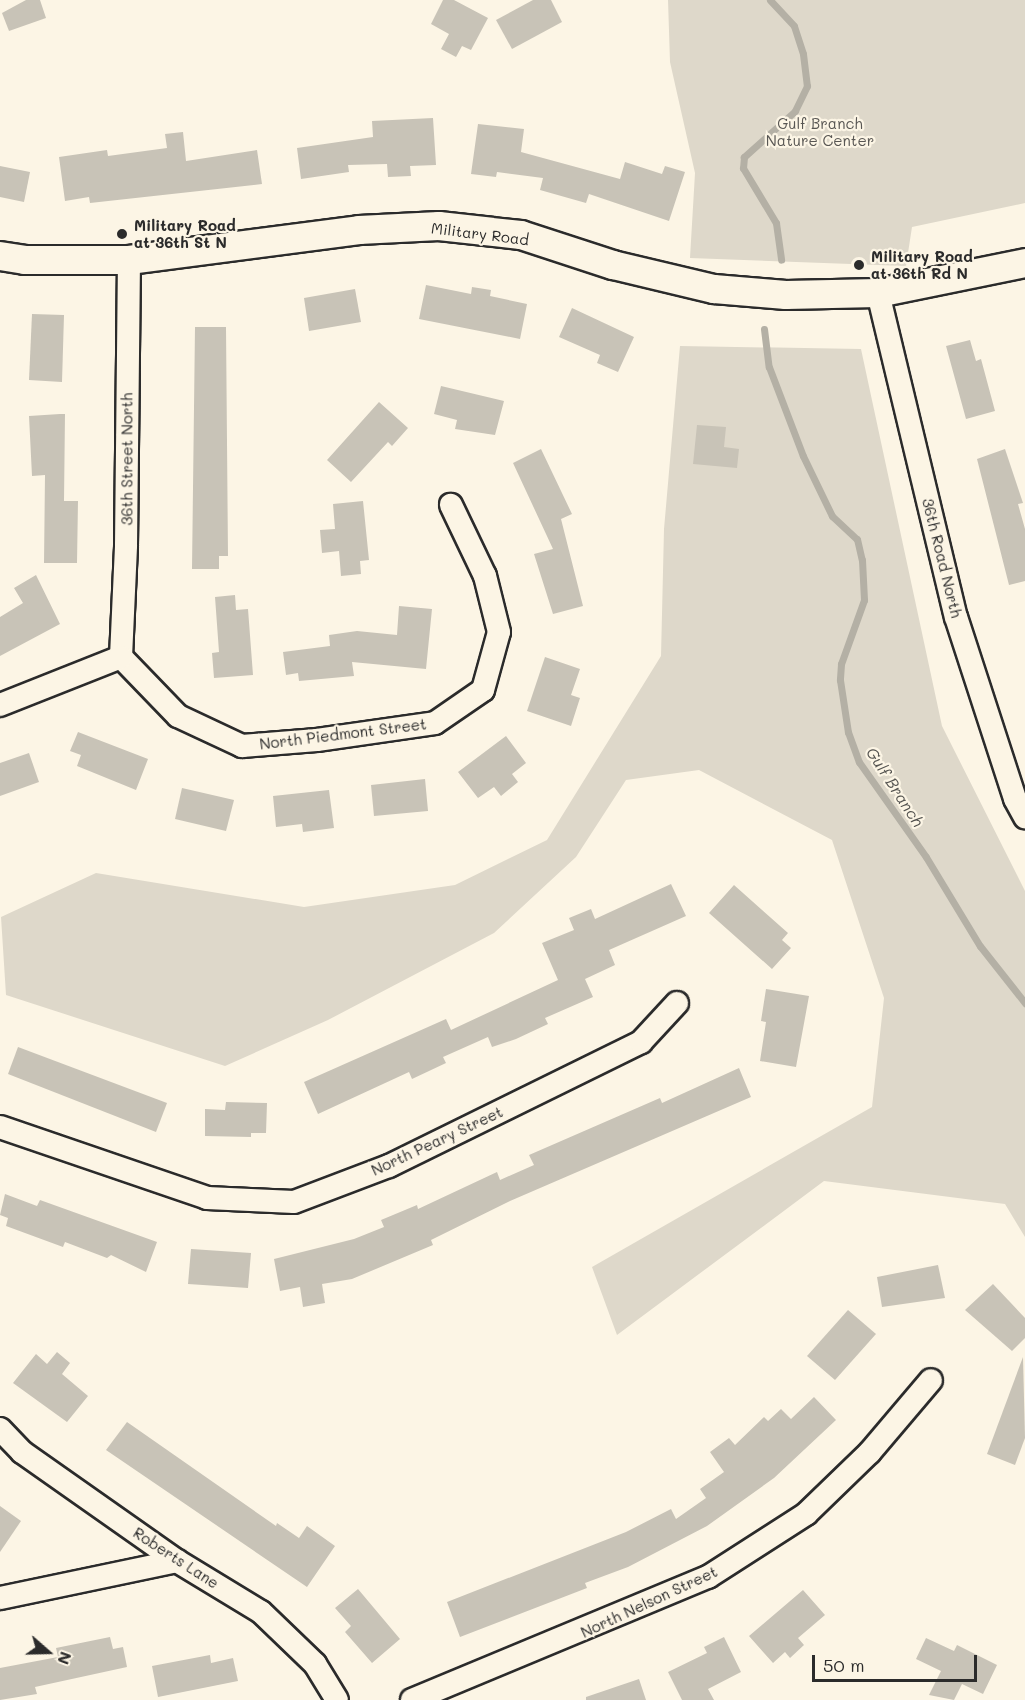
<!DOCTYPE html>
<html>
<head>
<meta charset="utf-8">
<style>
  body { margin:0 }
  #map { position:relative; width:1025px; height:1700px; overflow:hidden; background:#fcf5e5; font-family:Mali,sans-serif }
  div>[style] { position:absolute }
  .green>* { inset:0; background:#ded8ca }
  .stream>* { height:7px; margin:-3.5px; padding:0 3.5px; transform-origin:3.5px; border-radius:3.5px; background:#b4b0a5 }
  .building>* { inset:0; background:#c8c3b7 }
  .roads { filter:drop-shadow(2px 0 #2b2b2b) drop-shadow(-2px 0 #2b2b2b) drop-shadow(0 2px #2b2b2b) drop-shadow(0 -2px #2b2b2b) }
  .minor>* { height:22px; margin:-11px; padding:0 11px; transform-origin:11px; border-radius:11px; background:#fcf5e5 }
  .major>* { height:28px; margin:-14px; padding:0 14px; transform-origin:14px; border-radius:14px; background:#fcf5e5 }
  .dots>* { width:16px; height:16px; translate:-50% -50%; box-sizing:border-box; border:3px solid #fcf5e5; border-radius:50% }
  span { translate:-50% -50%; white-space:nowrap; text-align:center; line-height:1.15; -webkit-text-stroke:4.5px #fcf5e5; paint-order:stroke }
  .park-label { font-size:15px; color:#585653 }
  .poi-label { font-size:15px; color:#2b2b2b; font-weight:700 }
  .left { translate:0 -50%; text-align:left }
  .street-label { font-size:15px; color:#2b2b2b }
  .water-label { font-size:16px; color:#545350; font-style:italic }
  .north { position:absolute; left:18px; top:1622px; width:60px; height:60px; -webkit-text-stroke:4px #fcf5e5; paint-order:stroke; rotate:110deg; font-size:16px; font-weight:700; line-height:24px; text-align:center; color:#2b2b2b }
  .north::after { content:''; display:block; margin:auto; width:21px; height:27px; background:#2b2b2b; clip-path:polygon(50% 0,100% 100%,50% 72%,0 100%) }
  .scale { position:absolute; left:812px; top:1655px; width:165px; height:27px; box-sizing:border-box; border:3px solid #2b2b2b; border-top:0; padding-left:8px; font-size:18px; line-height:21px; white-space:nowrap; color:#2b2b2b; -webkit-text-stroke:4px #fcf5e5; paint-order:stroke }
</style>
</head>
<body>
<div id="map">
  <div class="green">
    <i style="clip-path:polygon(668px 0,1025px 0,1025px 203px,912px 227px,906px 266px,690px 258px,695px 173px,670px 62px)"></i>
    <i style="clip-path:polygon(680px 346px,861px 349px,942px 726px,1025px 891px,1025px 1237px,1005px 1204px,824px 1181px,617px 1335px,592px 1267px,872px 1107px,884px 998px,832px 840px,699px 770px,626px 780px,576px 857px,494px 933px,328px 1020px,225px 1066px,6px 995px,1px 917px,96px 873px,304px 907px,455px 885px,547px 840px,661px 656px,664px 529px)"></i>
  </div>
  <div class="stream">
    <i style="left:770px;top:0;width:35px;rotate:47deg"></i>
    <i style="left:794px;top:26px;width:29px;rotate:72deg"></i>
    <i style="left:803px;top:54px;width:32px;rotate:83deg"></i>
    <i style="left:807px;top:86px;width:28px;rotate:116deg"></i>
    <i style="left:795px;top:111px;width:69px;rotate:138deg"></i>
    <i style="left:744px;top:157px;width:11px;rotate:95deg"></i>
    <i style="left:743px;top:168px;width:64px;rotate:59deg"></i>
    <i style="left:776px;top:223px;width:37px;rotate:82deg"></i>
    <i style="left:764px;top:329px;width:38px;rotate:83deg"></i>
    <i style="left:769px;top:367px;width:95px;rotate:69.1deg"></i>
    <i style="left:803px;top:456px;width:67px;rotate:64.2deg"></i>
    <i style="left:832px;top:516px;width:34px;rotate:43deg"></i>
    <i style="left:857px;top:539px;width:22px;rotate:77deg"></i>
    <i style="left:862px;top:560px;width:40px;rotate:87.1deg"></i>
    <i style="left:864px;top:600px;width:68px;rotate:109.8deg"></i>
    <i style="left:841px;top:664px;width:16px;rotate:94deg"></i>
    <i style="left:840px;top:680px;width:53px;rotate:81.3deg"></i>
    <i style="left:848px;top:732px;width:32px;rotate:70deg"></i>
    <i style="left:859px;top:762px;width:116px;rotate:54.8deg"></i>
    <i style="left:926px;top:857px;width:104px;rotate:58.8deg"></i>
    <i style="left:980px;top:946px;width:73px;rotate:51.7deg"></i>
  </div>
  <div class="building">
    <i style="clip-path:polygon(26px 0,40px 0,46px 18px,9px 31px,2px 13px)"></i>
    <i style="clip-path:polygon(443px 0,454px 0,488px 18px,471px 50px,462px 46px,456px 57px,441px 49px,449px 34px,431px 24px)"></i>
    <i style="clip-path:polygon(533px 0,551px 0,562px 22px,512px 49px,496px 20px)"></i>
    <i style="clip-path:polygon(433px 118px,436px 165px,410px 166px,411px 176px,388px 177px,387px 164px,348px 165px,349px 172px,301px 179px,297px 148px,373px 137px,372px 121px)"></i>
    <i style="clip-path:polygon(478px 124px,524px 129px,521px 152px,620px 179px,625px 162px,662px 174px,665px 166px,685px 172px,669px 221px,589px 194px,586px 203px,540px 190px,543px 178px,497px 172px,496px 177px,471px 174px)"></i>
    <i style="clip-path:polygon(183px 132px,186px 161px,257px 150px,262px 184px,90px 203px,89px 197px,65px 201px,59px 157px,107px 150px,108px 156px,167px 148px,165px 134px)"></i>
    <i style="clip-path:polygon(0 166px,30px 172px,24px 202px,0 197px)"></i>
    <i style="clip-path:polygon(426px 285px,471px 294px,472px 287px,491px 290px,490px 296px,527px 304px,520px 339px,419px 319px)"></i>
    <i style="clip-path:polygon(355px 289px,361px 322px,309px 331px,304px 298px)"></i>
    <i style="clip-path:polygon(572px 308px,634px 337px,618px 372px,597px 363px,600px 355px,559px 337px)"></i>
    <i style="clip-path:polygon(32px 314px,64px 315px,62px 382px,29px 380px)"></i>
    <i style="clip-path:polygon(195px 327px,226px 327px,228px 556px,219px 556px,219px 569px,192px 569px)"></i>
    <i style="clip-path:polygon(970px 340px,976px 361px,981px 359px,995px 411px,966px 419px,946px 346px)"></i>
    <i style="clip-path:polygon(441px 386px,504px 401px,495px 435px,455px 429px,457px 420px,434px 414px)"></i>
    <i style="clip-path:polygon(379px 402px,408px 428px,392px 446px,388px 442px,351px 482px,327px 460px)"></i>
    <i style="clip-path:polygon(60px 414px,65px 414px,64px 501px,78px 501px,77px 563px,44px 563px,45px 475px,32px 476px,29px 416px)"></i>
    <i style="clip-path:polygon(697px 425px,726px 427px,724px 447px,739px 449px,737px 468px,693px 464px)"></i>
    <i style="clip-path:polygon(541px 449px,572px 514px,561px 519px,583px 606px,553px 614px,534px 554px,553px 549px,513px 463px)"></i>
    <i style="clip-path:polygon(1005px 449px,1023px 503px,1018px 504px,1025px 529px,1025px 581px,1009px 585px,977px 459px)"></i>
    <i style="clip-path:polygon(363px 501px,369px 560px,360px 561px,361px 574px,341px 576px,339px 551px,322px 553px,320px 530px,335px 529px,333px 504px)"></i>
    <i style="clip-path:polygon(36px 575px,60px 624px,0 656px,0 617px,23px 603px,14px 588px)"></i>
    <i style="clip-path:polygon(235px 595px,236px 610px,248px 609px,253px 675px,214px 678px,212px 653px,219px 652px,215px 597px)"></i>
    <i style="clip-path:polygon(399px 606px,432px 609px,426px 669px,352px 662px,354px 676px,299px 681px,298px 673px,286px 675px,283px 652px,330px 646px,329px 635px,357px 631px,397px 635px)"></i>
    <i style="clip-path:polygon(545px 657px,580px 669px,571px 695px,580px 698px,571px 726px,527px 711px)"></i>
    <i style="clip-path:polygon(78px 732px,148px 759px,136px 790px,77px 766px,81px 755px,70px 751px)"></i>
    <i style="clip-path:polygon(506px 736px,526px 763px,512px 774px,518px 782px,501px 796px,494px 787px,478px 798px,458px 772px)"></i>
    <i style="clip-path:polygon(29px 753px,39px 782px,0 796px,0 763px)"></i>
    <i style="clip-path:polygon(425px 779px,428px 811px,374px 816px,371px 785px)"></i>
    <i style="clip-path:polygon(182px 788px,234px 800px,226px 831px,175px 819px)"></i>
    <i style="clip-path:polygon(329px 790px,334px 828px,303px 832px,302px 824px,276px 827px,273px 796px)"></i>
    <i style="clip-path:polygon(671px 884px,686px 916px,609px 950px,615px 965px,585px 979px,593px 997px,545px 1018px,548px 1024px,516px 1039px,492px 1047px,488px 1037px,443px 1057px,446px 1063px,412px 1079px,409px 1072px,318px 1114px,304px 1082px,446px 1019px,451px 1030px,558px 980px,542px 943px,574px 930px,569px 918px,591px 909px,595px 919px)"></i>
    <i style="clip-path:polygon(734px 885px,788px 933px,782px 940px,791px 948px,772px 969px,709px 913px)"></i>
    <i style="clip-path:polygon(766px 989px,809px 996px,796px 1067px,760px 1061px,766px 1022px,761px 1021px)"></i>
    <i style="clip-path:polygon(18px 1047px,167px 1103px,156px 1132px,8px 1074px)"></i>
    <i style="clip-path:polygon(739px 1068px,751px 1097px,510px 1201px,431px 1240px,433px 1245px,352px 1279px,322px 1284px,325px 1303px,303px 1307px,300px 1287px,280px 1291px,274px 1259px,354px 1239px,384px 1227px,381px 1220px,417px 1205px,418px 1209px,497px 1172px,500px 1180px,534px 1165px,529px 1155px,660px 1098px,662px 1103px)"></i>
    <i style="clip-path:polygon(226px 1102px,267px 1103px,266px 1133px,251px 1133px,251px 1137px,205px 1136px,205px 1109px,225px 1110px)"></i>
    <i style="clip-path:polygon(5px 1194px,37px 1206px,40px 1200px,157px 1242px,146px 1272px,111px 1255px,107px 1258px,65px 1242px,63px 1247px,6px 1226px,8px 1218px,0 1215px)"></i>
    <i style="clip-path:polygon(191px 1249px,251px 1253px,248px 1288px,188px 1284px)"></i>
    <i style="clip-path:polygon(938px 1265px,945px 1298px,882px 1307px,877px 1277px)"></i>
    <i style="clip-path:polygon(993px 1284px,1025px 1318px,1025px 1338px,1012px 1351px,965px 1310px)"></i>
    <i style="clip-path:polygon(848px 1310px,876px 1334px,835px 1380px,807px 1356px)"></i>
    <i style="clip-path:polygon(57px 1352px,70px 1363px,62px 1374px,88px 1396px,67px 1422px,13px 1383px,36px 1354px,47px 1364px)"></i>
    <i style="clip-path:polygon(1023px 1357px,1025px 1438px,1015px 1465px,987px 1454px)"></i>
    <i style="clip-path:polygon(814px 1397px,836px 1420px,774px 1478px,707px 1526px,628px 1567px,585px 1583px,587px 1588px,460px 1637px,447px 1602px,626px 1532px,671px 1509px,676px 1519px,706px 1498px,700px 1489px,724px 1472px,710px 1452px,729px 1438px,735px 1445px,764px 1417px,768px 1421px,781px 1409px,791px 1419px)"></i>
    <i style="clip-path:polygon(127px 1422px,276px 1526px,277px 1523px,299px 1538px,307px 1526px,335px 1546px,307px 1587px,106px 1450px)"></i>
    <i style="clip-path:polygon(0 1506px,21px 1521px,0 1552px)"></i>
    <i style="clip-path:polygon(358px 1589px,400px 1639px,372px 1663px,345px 1632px,351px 1626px,335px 1608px)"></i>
    <i style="clip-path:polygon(803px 1590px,825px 1615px,798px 1638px,804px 1645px,790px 1658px,785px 1652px,773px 1663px,749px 1636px)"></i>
    <i style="clip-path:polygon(110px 1637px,113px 1649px,123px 1647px,127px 1667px,35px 1687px,37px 1694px,0 1700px,0 1668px,58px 1657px,56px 1648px)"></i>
    <i style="clip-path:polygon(724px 1637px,741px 1672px,708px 1689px,714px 1700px,682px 1700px,668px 1672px,707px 1653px,704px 1647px)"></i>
    <i style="clip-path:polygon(926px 1638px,954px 1651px,957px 1645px,997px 1665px,983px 1694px,962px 1684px,954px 1700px,929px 1695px,941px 1671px,916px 1659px)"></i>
    <i style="clip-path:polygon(210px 1655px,211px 1663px,233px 1658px,238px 1681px,158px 1697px,152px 1666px)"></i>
    <i style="clip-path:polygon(639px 1679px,646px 1700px,586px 1700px,586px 1697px)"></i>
  </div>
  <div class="roads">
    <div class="minor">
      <i style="left:878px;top:293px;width:333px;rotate:76.5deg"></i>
      <i style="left:956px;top:617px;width:191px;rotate:72deg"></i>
      <i style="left:1015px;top:799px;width:21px;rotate:61deg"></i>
      <i style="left:121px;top:657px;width:82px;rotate:46deg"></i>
      <i style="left:178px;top:716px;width:71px;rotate:25.1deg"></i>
      <i style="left:242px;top:746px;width:75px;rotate:-4.6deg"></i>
      <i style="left:317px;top:740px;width:119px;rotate:-8.2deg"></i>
      <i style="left:435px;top:723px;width:58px;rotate:-34.5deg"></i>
      <i style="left:483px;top:690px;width:60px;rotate:-74.6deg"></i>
      <i style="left:499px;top:632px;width:58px;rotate:-104deg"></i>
      <i style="left:485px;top:576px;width:79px;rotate:-115.6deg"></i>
      <i style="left:121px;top:657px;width:112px;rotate:-87.4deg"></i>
      <i style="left:126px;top:545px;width:285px;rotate:-89.4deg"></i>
      <i style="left:0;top:705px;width:130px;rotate:-21.6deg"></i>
      <i style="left:0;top:1127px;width:219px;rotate:18.9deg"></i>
      <i style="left:207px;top:1198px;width:87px;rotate:2.6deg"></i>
      <i style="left:294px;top:1202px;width:102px;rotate:-20.8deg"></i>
      <i style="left:389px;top:1166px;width:281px;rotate:-26.2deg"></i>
      <i style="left:641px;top:1042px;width:53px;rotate:-47.3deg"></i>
      <i style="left:0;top:1429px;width:32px;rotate:46deg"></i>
      <i style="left:22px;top:1452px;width:189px;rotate:35.1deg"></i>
      <i style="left:177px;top:1561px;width:98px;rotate:31.3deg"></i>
      <i style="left:261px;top:1612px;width:75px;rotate:43.9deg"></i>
      <i style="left:315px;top:1664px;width:42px;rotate:58.6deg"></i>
      <i style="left:0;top:1598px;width:181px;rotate:-11.8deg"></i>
      <i style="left:412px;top:1700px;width:321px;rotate:-22.6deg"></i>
      <i style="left:708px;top:1577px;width:117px;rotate:-32.7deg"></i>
      <i style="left:806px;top:1514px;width:89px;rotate:-44.1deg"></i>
      <i style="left:870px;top:1452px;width:94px;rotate:-49.7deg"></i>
    </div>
    <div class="major">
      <i style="left:0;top:256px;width:25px;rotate:9deg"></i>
      <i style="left:25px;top:260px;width:104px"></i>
      <i style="left:129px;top:260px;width:232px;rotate:-7.4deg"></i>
      <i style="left:359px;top:230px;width:80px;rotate:-2.9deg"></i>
      <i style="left:439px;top:226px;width:82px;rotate:6.3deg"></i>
      <i style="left:521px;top:235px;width:97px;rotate:18.1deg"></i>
      <i style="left:613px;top:265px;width:104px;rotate:13.4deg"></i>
      <i style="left:714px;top:289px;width:72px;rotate:4.8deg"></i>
      <i style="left:786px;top:295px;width:92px;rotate:-1.2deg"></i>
      <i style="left:878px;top:293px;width:150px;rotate:-11.5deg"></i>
    </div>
  </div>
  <div class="dots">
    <i style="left:122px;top:234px;background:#2b2b2b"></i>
    <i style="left:859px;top:265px;background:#2b2b2b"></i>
  </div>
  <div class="park-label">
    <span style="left:820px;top:132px">Gulf Branch<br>Nature Center</span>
  </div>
  <div class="poi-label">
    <span class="left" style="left:134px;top:234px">Military Road<br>at 36th St N</span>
    <span class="left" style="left:871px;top:265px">Military Road<br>at 36th Rd N</span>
  </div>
  <div class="street-label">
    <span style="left:480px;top:234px;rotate:7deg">Military Road</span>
    <span style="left:127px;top:459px;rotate:-90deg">36th Street North</span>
    <span style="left:942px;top:558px;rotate:76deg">36th Road North</span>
    <span style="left:343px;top:734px;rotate:-7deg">North Piedmont Street</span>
    <span style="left:437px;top:1141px;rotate:-25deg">North Peary Street</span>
    <span style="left:176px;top:1558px;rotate:33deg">Roberts Lane</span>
    <span style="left:649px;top:1602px;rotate:-25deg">North Nelson Street</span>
  </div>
  <div class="water-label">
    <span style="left:895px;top:787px;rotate:57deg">Gulf Branch</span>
  </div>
  <div class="north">N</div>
  <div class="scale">50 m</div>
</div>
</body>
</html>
